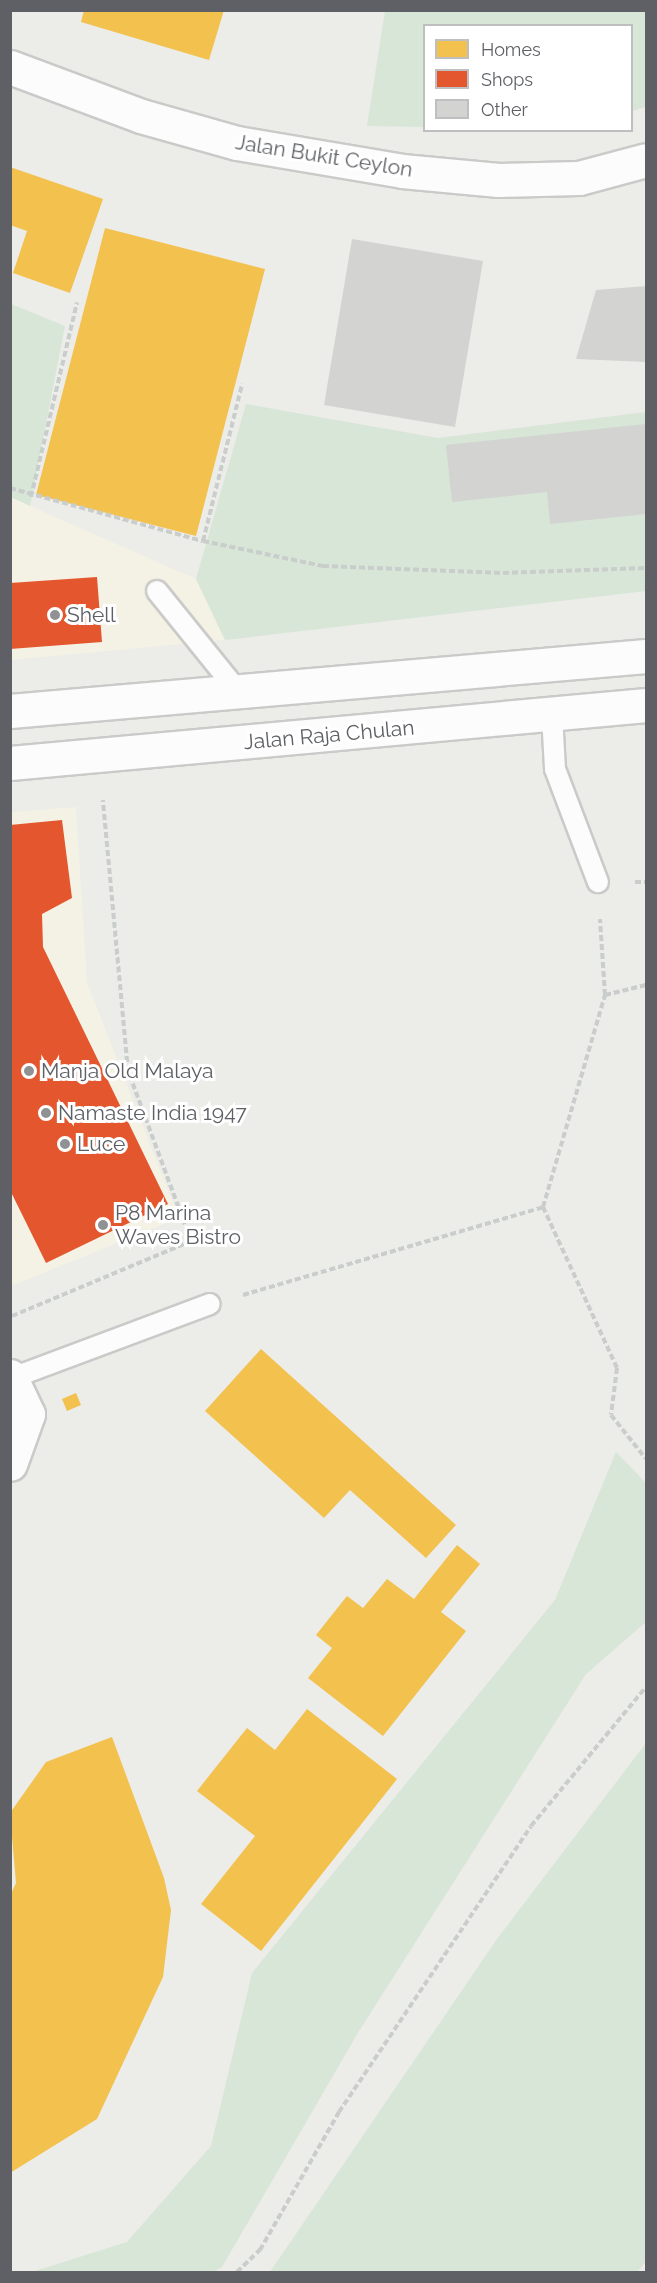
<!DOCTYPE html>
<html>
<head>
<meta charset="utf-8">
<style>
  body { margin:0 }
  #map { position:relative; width:657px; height:2283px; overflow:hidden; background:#ecece8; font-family:Raleway,sans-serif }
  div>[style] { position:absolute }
  .commercial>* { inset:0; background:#f4f2e4 }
  .green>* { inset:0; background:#d7e6d6 }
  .homes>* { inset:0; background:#f2c14e }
  .shops>* { inset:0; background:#e4572e }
  .building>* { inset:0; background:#d3d3d1 }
  .path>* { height:4px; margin-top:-2px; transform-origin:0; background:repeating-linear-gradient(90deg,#c9cdcb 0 6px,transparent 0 9px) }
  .roads { filter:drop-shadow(2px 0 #cacac9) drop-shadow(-2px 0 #cacac9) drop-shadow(0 2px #cacac9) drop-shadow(0 -2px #cacac9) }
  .service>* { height:20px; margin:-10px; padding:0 10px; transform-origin:10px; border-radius:10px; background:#fcfcfc }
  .minor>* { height:33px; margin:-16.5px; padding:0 16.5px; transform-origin:16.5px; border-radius:16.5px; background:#fcfcfc }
  .secondary>* { height:33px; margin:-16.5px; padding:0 16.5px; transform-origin:16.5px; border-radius:16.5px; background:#fcfcfc }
  .dots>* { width:16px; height:16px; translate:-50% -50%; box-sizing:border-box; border:3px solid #fff; border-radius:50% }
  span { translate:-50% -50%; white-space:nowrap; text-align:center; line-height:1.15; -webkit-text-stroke:6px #fff; paint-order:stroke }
  .street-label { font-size:21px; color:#5e6065 }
  .poi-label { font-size:21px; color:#5e6065 }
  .left { translate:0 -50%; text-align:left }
  .frame { position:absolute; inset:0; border:12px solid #5e6065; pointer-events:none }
  .legend { position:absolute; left:423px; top:24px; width:210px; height:108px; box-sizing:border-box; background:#fff; border:2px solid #bfbfc1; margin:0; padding:8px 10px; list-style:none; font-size:18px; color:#5e6065 }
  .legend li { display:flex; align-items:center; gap:12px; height:30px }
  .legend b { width:30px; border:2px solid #bfbfc1 }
</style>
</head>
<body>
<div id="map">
  <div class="commercial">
    <i style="clip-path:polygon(10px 497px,196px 579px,225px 640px,11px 660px)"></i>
    <i style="clip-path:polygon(76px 807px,87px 982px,179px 1218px,11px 1286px,11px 812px)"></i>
  </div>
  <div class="green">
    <i style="clip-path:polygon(385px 11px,646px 11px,646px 107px,632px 111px,632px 26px,424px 26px,424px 127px,367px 126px)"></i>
    <i style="clip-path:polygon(11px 304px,65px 326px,30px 506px,11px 497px)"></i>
    <i style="clip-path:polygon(246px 404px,438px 438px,646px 412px,646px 591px,225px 640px,196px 579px)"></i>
    <i style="clip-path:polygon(616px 1452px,646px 1483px,646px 1622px,586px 1674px,359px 2031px,222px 2267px,213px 2272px,32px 2272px,127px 2242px,211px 2146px,252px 1973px,555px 1600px)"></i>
    <i style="clip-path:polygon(646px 1743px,646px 2261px,637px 2272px,270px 2272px,497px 1939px)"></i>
  </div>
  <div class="homes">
    <i style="clip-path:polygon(84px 10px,224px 10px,209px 60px,81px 22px)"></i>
    <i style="clip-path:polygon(10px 167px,103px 199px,70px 293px,13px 273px,27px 231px,10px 225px)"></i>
    <i style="clip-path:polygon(105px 228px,265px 269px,196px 536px,36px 495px)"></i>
    <i style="clip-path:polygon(261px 1349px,456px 1525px,426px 1558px,350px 1490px,324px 1518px,205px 1411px)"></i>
    <i style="clip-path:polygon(76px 1393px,81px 1405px,67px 1411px,62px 1399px)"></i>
    <i style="clip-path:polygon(457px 1545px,480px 1564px,441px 1612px,466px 1631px,383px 1736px,308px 1678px,332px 1648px,316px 1635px,347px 1596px,363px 1608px,387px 1579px,414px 1599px)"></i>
    <i style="clip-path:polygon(307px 1709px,397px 1779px,261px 1951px,201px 1904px,255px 1836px,197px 1791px,247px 1728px,275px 1750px)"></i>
    <i style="clip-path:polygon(112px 1737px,164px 1878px,171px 1910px,163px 1977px,97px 2119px,10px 2173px,10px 1896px,16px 1883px,10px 1813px,46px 1762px)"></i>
  </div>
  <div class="shops">
    <i style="clip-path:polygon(97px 577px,102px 642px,10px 649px,10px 583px)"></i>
    <i style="clip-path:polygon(62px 820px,72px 898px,42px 914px,43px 947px,168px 1204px,46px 1263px,10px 1190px,10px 825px)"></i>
  </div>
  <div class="building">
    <i style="clip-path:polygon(352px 239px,483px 261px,455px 427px,324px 405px)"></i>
    <i style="clip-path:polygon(646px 286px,646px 362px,576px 359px,596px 290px)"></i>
    <i style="clip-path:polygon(646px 424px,646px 514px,550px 524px,547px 492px,452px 502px,446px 445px)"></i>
  </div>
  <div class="path">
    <i style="left:10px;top:488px;width:200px;rotate:15.4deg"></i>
    <i style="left:203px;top:541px;width:123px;rotate:11.8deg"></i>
    <i style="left:323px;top:566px;width:180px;rotate:2.2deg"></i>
    <i style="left:503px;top:573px;width:143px;rotate:-2deg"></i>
    <i style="left:31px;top:497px;width:200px;rotate:-76.7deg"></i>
    <i style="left:203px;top:541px;width:162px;rotate:-76deg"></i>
    <i style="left:635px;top:882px;width:11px"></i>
    <i style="left:605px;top:995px;width:42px;rotate:-13.7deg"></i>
    <i style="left:543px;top:1207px;width:177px;rotate:65.3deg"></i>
    <i style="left:617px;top:1368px;width:47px;rotate:97.3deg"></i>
    <i style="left:611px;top:1415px;width:56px;rotate:51.5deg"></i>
    <i style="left:243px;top:1295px;width:313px;rotate:-16.3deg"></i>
    <i style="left:543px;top:1207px;width:221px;rotate:-73.7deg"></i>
    <i style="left:605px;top:995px;width:76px;rotate:-93.8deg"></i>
    <i style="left:12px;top:1316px;width:194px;rotate:-22.7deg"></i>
    <i style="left:191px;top:1241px;width:181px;rotate:-110.3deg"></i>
    <i style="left:128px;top:1071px;width:272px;rotate:-95.3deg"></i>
    <i style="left:237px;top:2272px;width:32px;rotate:-44deg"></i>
    <i style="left:260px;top:2250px;width:159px;rotate:-60.2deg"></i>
    <i style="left:339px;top:2112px;width:344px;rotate:-56.1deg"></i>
    <i style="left:531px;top:1826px;width:180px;rotate:-50.4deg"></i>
  </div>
  <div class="roads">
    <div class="service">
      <i style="left:157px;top:591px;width:132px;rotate:51.1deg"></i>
      <i style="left:552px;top:715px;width:54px;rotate:86.8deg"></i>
      <i style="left:555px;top:769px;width:121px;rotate:69.2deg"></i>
      <i style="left:12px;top:1378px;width:211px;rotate:-20.5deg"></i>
    </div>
    <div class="minor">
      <i style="left:10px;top:67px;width:140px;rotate:20.5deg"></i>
      <i style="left:141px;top:116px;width:100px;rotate:15.7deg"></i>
      <i style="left:237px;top:143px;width:167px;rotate:9.6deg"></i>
      <i style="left:402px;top:171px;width:97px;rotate:5.3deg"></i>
      <i style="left:499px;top:180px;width:80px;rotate:-1.4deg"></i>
      <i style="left:579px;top:178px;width:69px;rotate:-15deg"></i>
      <i style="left:10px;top:1376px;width:42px;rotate:64.7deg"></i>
      <i style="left:28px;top:1414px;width:53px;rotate:109.8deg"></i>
    </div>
    <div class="secondary">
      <i style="left:10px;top:711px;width:638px;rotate:-4.94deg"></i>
      <i style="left:10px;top:763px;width:639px;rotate:-5.21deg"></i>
    </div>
  </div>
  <div class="dots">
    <i style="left:55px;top:615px;background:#909193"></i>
    <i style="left:29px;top:1071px;background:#909193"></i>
    <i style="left:46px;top:1113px;background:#909193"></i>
    <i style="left:65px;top:1144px;background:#909193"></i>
    <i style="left:103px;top:1225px;background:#909193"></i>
  </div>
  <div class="street-label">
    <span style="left:324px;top:156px;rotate:9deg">Jalan Bukit Ceylon</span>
    <span style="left:329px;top:735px;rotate:-5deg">Jalan Raja Chulan</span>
  </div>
  <div class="poi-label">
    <span class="left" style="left:67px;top:615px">Shell</span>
    <span class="left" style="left:41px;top:1071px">Manja Old Malaya</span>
    <span class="left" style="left:58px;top:1113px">Namaste India 1947</span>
    <span class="left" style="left:77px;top:1144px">Luce</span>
    <span class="left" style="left:115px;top:1225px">P8 Marina<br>Waves Bistro</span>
  </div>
  <div class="frame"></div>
  <ul class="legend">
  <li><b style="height:16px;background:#f2c14e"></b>Homes</li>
  <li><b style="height:16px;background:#e4572e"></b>Shops</li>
  <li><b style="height:16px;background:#d3d3d1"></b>Other</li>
  </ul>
</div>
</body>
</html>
